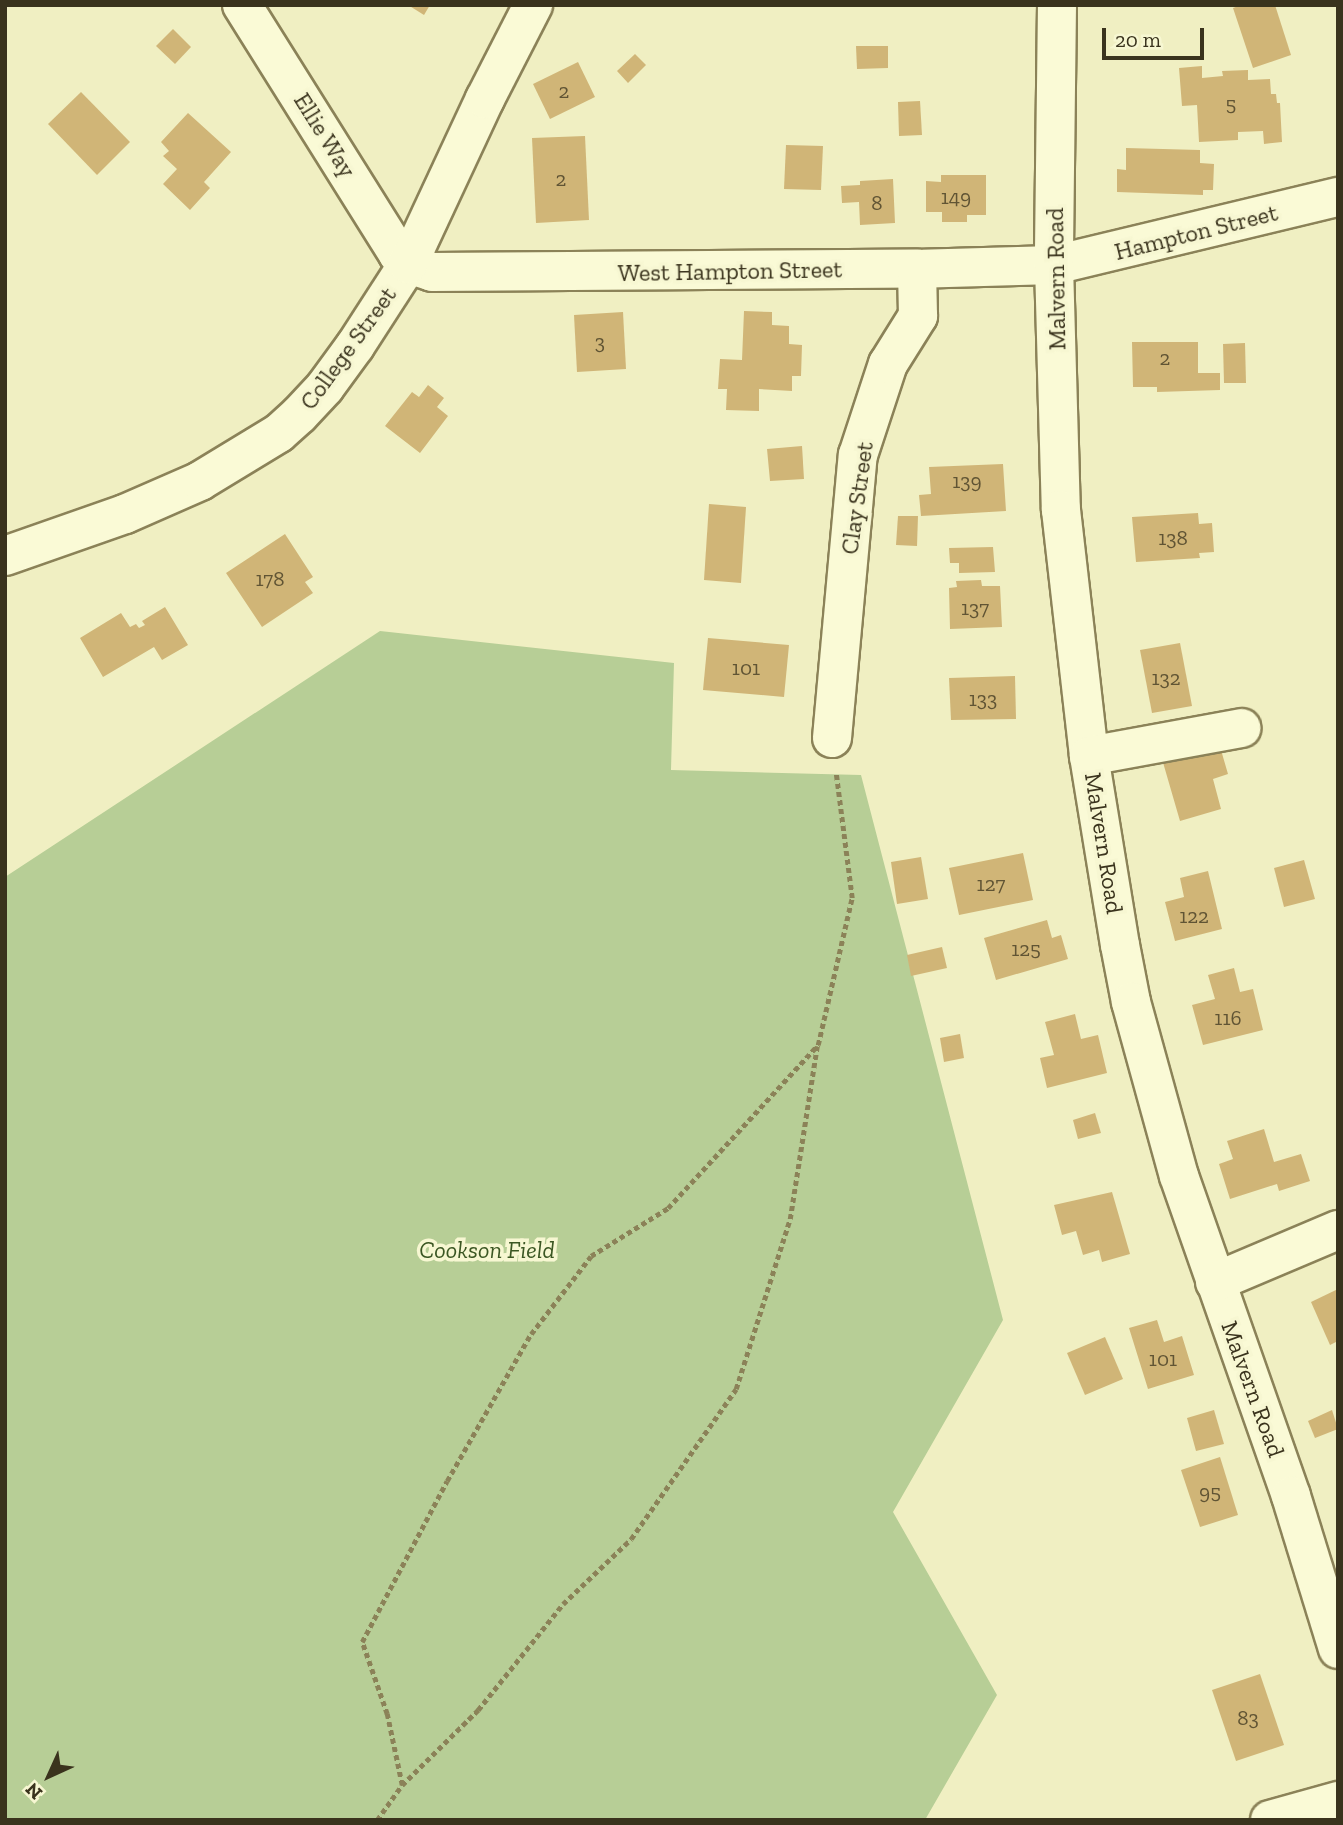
<!DOCTYPE html>
<html>
<head>
<meta charset="utf-8">
<style>
  body { margin:0 }
  #map { position:relative; width:1343px; height:1825px; overflow:hidden; background:#f0efc2; font-family:"Zilla Slab",serif }
  div>[style] { position:absolute }
  .green>* { inset:0; background:#b7ce96 }
  .building>* { inset:0; background:#d0b577 }
  .path>* { height:4.5px; margin-top:-2.25px; transform-origin:0; background:repeating-linear-gradient(90deg,#8b8258 0 5px,transparent 0 8.5px) }
  .roads { filter:drop-shadow(2px 0 #8b8258) drop-shadow(-2px 0 #8b8258) drop-shadow(0 2px #8b8258) drop-shadow(0 -2px #8b8258) }
  .street>* { height:38px; margin:-19px; padding:0 19px; transform-origin:19px; border-radius:19px; background:#fafad6 }
  .secondary>* { height:38px; margin:-19px; padding:0 19px; transform-origin:19px; border-radius:19px; background:#fafad6 }
  span { translate:-50% -50%; white-space:nowrap; text-align:center; line-height:1.15; -webkit-text-stroke:7px #f7f7d2; paint-order:stroke }
  .number-label { font-size:21px; color:#605434 }
  .number-label span { -webkit-text-stroke-width:0 }
  .street-label { font-size:24px; color:#3a331d }
  .park-label { font-size:24px; color:#3b5723; font-style:italic }
  .frame { position:absolute; inset:0; border:7px solid #3a331d; pointer-events:none }
  .north { position:absolute; left:14px; top:1741px; width:70px; height:70px; -webkit-text-stroke:5px #f7f7d2; paint-order:stroke; rotate:225deg; font-size:19px; font-weight:700; line-height:28px; text-align:center; color:#3a331d }
  .north::after { content:''; display:block; margin:auto; width:24px; height:32px; background:#3a331d; clip-path:polygon(50% 0,100% 100%,50% 72%,0 100%) }
  .scale { position:absolute; left:1102px; top:28px; width:102px; height:32px; box-sizing:border-box; border:4px solid #3a331d; border-top:0; padding-left:9px; font-size:21px; line-height:24px; white-space:nowrap; color:#3a331d; -webkit-text-stroke:5px #f7f7d2; paint-order:stroke }
</style>
</head>
<body>
<div id="map">
  <div class="green">
    <i style="clip-path:polygon(380px 631px,674px 663px,671px 770px,861px 775px,1003px 1320px,893px 1512px,997px 1695px,925px 1820px,5px 1820px,5px 877px)"></i>
  </div>
  <div class="building">
    <i style="clip-path:polygon(408px 5px,430px 5px,424px 15px)"></i>
    <i style="clip-path:polygon(1241px 5px,1275px 5px,1291px 55px,1253px 68px,1233px 8px)"></i>
    <i style="clip-path:polygon(173px 29px,191px 47px,175px 64px,156px 46px)"></i>
    <i style="clip-path:polygon(856px 46px,888px 46px,888px 68px,857px 69px)"></i>
    <i style="clip-path:polygon(635px 54px,646px 65px,628px 83px,617px 71px)"></i>
    <i style="clip-path:polygon(578px 62px,595px 97px,550px 119px,533px 84px)"></i>
    <i style="clip-path:polygon(1202px 66px,1202px 78px,1223px 76px,1222px 71px,1248px 70px,1248px 80px,1270px 79px,1271px 94px,1276px 94px,1277px 103px,1280px 103px,1282px 142px,1264px 144px,1263px 131px,1238px 132px,1238px 140px,1199px 142px,1197px 105px,1182px 106px,1179px 68px)"></i>
    <i style="clip-path:polygon(81px 92px,130px 142px,97px 175px,48px 124px)"></i>
    <i style="clip-path:polygon(920px 101px,922px 135px,899px 136px,898px 102px)"></i>
    <i style="clip-path:polygon(188px 113px,231px 152px,204px 182px,210px 188px,190px 210px,163px 184px,177px 169px,163px 156px,169px 151px,161px 142px)"></i>
    <i style="clip-path:polygon(585px 136px,589px 220px,536px 223px,532px 138px)"></i>
    <i style="clip-path:polygon(786px 145px,823px 146px,821px 190px,784px 189px)"></i>
    <i style="clip-path:polygon(1126px 148px,1200px 150px,1200px 163px,1214px 164px,1213px 190px,1203px 190px,1203px 195px,1117px 192px,1117px 169px,1126px 170px)"></i>
    <i style="clip-path:polygon(941px 175px,986px 175px,986px 215px,967px 215px,967px 222px,942px 222px,942px 212px,926px 212px,926px 181px,941px 182px)"></i>
    <i style="clip-path:polygon(893px 179px,895px 223px,860px 225px,859px 202px,842px 203px,841px 186px,860px 185px,860px 181px)"></i>
    <i style="clip-path:polygon(744px 311px,772px 312px,772px 325px,789px 326px,789px 344px,802px 345px,801px 376px,792px 376px,792px 391px,759px 389px,759px 411px,726px 410px,727px 389px,718px 389px,720px 359px,742px 360px)"></i>
    <i style="clip-path:polygon(623px 312px,626px 369px,577px 372px,574px 315px)"></i>
    <i style="clip-path:polygon(1132px 342px,1198px 342px,1198px 373px,1220px 373px,1220px 390px,1157px 392px,1157px 387px,1133px 387px)"></i>
    <i style="clip-path:polygon(1245px 343px,1246px 383px,1224px 383px,1223px 344px)"></i>
    <i style="clip-path:polygon(428px 385px,444px 398px,437px 407px,448px 416px,420px 453px,385px 426px,412px 392px,419px 397px)"></i>
    <i style="clip-path:polygon(802px 446px,804px 479px,770px 481px,767px 449px)"></i>
    <i style="clip-path:polygon(1003px 464px,1006px 511px,921px 516px,919px 495px,931px 494px,929px 467px)"></i>
    <i style="clip-path:polygon(709px 504px,746px 507px,741px 583px,704px 580px)"></i>
    <i style="clip-path:polygon(1198px 513px,1199px 524px,1212px 523px,1214px 552px,1199px 553px,1200px 558px,1136px 562px,1132px 517px)"></i>
    <i style="clip-path:polygon(898px 516px,918px 516px,917px 546px,896px 545px)"></i>
    <i style="clip-path:polygon(285px 534px,313px 577px,305px 582px,313px 593px,262px 627px,226px 573px)"></i>
    <i style="clip-path:polygon(993px 547px,995px 572px,959px 573px,959px 563px,950px 563px,949px 548px)"></i>
    <i style="clip-path:polygon(981px 580px,982px 586px,1000px 586px,1002px 627px,950px 629px,949px 588px,957px 587px,956px 581px)"></i>
    <i style="clip-path:polygon(165px 607px,188px 645px,162px 660px,154px 647px,103px 677px,80px 638px,121px 613px,130px 627px,136px 624px,139px 628px,145px 625px,142px 621px)"></i>
    <i style="clip-path:polygon(708px 638px,789px 645px,784px 697px,703px 690px)"></i>
    <i style="clip-path:polygon(1180px 643px,1192px 706px,1152px 713px,1140px 650px)"></i>
    <i style="clip-path:polygon(1015px 676px,1016px 719px,951px 720px,949px 678px)"></i>
    <i style="clip-path:polygon(1221px 750px,1228px 774px,1213px 779px,1221px 809px,1180px 821px,1162px 759px)"></i>
    <i style="clip-path:polygon(1023px 853px,1033px 900px,959px 915px,949px 868px)"></i>
    <i style="clip-path:polygon(921px 857px,928px 899px,897px 904px,891px 862px)"></i>
    <i style="clip-path:polygon(1304px 860px,1315px 899px,1284px 907px,1274px 868px)"></i>
    <i style="clip-path:polygon(1208px 871px,1222px 929px,1175px 941px,1165px 902px,1184px 897px,1180px 878px)"></i>
    <i style="clip-path:polygon(1047px 920px,1052px 938px,1061px 935px,1068px 959px,996px 980px,984px 938px)"></i>
    <i style="clip-path:polygon(942px 947px,947px 968px,911px 976px,907px 955px)"></i>
    <i style="clip-path:polygon(1234px 968px,1240px 992px,1253px 989px,1263px 1030px,1203px 1045px,1192px 1005px,1215px 999px,1208px 975px)"></i>
    <i style="clip-path:polygon(1075px 1014px,1081px 1039px,1098px 1035px,1107px 1073px,1047px 1088px,1040px 1058px,1054px 1055px,1045px 1022px)"></i>
    <i style="clip-path:polygon(960px 1034px,964px 1058px,944px 1062px,940px 1038px)"></i>
    <i style="clip-path:polygon(1095px 1113px,1101px 1133px,1078px 1139px,1073px 1120px)"></i>
    <i style="clip-path:polygon(1264px 1129px,1274px 1162px,1301px 1154px,1310px 1181px,1279px 1191px,1277px 1184px,1230px 1199px,1219px 1164px,1233px 1159px,1227px 1141px)"></i>
    <i style="clip-path:polygon(1112px 1192px,1130px 1254px,1102px 1262px,1099px 1250px,1083px 1255px,1076px 1231px,1062px 1235px,1054px 1205px)"></i>
    <i style="clip-path:polygon(1338px 1289px,1338px 1341px,1330px 1345px,1311px 1302px)"></i>
    <i style="clip-path:polygon(1157px 1320px,1164px 1342px,1182px 1336px,1194px 1375px,1148px 1389px,1129px 1328px)"></i>
    <i style="clip-path:polygon(1105px 1337px,1123px 1379px,1085px 1395px,1067px 1353px)"></i>
    <i style="clip-path:polygon(1214px 1410px,1224px 1444px,1196px 1451px,1187px 1418px)"></i>
    <i style="clip-path:polygon(1332px 1410px,1338px 1429px,1315px 1438px,1308px 1421px)"></i>
    <i style="clip-path:polygon(1220px 1457px,1238px 1515px,1200px 1527px,1181px 1470px)"></i>
    <i style="clip-path:polygon(1260px 1674px,1284px 1745px,1236px 1761px,1212px 1690px)"></i>
  </div>
  <div class="path">
    <i style="left:402px;top:1785px;width:107px;rotate:-44.6deg"></i>
    <i style="left:478px;top:1710px;width:136px;rotate:-51.3deg"></i>
    <i style="left:563px;top:1604px;width:94px;rotate:-43.7deg"></i>
    <i style="left:631px;top:1539px;width:183px;rotate:-55deg"></i>
    <i style="left:736px;top:1389px;width:178px;rotate:-72.4deg"></i>
    <i style="left:790px;top:1219px;width:175px;rotate:-81.1deg"></i>
    <i style="left:377px;top:1820px;width:43px;rotate:-54.5deg"></i>
    <i style="left:402px;top:1785px;width:73px;rotate:-101.9deg"></i>
    <i style="left:387px;top:1714px;width:76px;rotate:-109.1deg"></i>
    <i style="left:362px;top:1642px;width:182px;rotate:-62.2deg"></i>
    <i style="left:447px;top:1481px;width:169px;rotate:-60.3deg"></i>
    <i style="left:531px;top:1334px;width:98px;rotate:-52.4deg"></i>
    <i style="left:591px;top:1256px;width:91px;rotate:-31.9deg"></i>
    <i style="left:668px;top:1208px;width:222px;rotate:-47.4deg"></i>
    <i style="left:818px;top:1045px;width:151px;rotate:-77deg"></i>
    <i style="left:852px;top:898px;width:126px;rotate:-97.3deg"></i>
  </div>
  <div class="roads">
    <div class="street">
      <i style="left:242px;top:5px;width:294px;rotate:57.9deg"></i>
      <i style="left:398px;top:254px;width:14px;rotate:45deg"></i>
      <i style="left:408px;top:264px;width:25px;rotate:18deg"></i>
      <i style="left:432px;top:272px;width:485px;rotate:-0.4deg"></i>
      <i style="left:917px;top:269px;width:137px;rotate:-1.7deg"></i>
      <i style="left:1054px;top:265px;width:292px;rotate:-13.5deg"></i>
      <i style="left:1057px;top:5px;width:260px;rotate:90.7deg"></i>
      <i style="left:1054px;top:265px;width:245px;rotate:88.4deg"></i>
      <i style="left:1061px;top:510px;width:248px;rotate:83.5deg"></i>
      <i style="left:1089px;top:756px;width:192px;rotate:80.7deg"></i>
      <i style="left:1120px;top:945px;width:58px;rotate:79.1deg"></i>
      <i style="left:1131px;top:1002px;width:180px;rotate:74.6deg"></i>
      <i style="left:1179px;top:1176px;width:339px;rotate:70.7deg"></i>
      <i style="left:1291px;top:1496px;width:160px;rotate:72.9deg"></i>
      <i style="left:832px;top:738px;width:284px;rotate:-84.8deg"></i>
      <i style="left:858px;top:455px;width:96px;rotate:-71.8deg"></i>
      <i style="left:888px;top:364px;width:57px;rotate:-58deg"></i>
      <i style="left:918px;top:316px;width:47px;rotate:-91.2deg"></i>
      <i style="left:1089px;top:756px;width:155px;rotate:-10.4deg"></i>
      <i style="left:1215px;top:1282px;width:134px;rotate:-22.9deg"></i>
      <i style="left:1270px;top:1820px;width:71px;rotate:-15.6deg"></i>
    </div>
    <div class="secondary">
      <i style="left:5px;top:556px;width:127px;rotate:-19.3deg"></i>
      <i style="left:125px;top:514px;width:82px;rotate:-23.7deg"></i>
      <i style="left:200px;top:481px;width:92px;rotate:-31.3deg"></i>
      <i style="left:279px;top:433px;width:27px;rotate:-42deg"></i>
      <i style="left:299px;top:415px;width:38px;rotate:-47deg"></i>
      <i style="left:325px;top:387px;width:51px;rotate:-53.8deg"></i>
      <i style="left:355px;top:346px;width:98px;rotate:-57.1deg"></i>
      <i style="left:408px;top:264px;width:182px;rotate:-65deg"></i>
      <i style="left:485px;top:99px;width:106px;rotate:-62.9deg"></i>
    </div>
  </div>
  <div class="number-label">
    <span style="left:564px;top:91px">2</span>
    <span style="left:1231px;top:104px">5</span>
    <span style="left:561px;top:179px">2</span>
    <span style="left:956px;top:197px">149</span>
    <span style="left:877px;top:203px">8</span>
    <span style="left:600px;top:342px">3</span>
    <span style="left:1165px;top:358px">2</span>
    <span style="left:967px;top:481px">139</span>
    <span style="left:1173px;top:538px">138</span>
    <span style="left:270px;top:579px">178</span>
    <span style="left:975px;top:608px">137</span>
    <span style="left:746px;top:668px">101</span>
    <span style="left:1166px;top:678px">132</span>
    <span style="left:983px;top:699px">133</span>
    <span style="left:991px;top:884px">127</span>
    <span style="left:1194px;top:916px">122</span>
    <span style="left:1026px;top:949px">125</span>
    <span style="left:1228px;top:1018px">116</span>
    <span style="left:1163px;top:1359px">101</span>
    <span style="left:1210px;top:1492px">95</span>
    <span style="left:1248px;top:1718px">83</span>
  </div>
  <div class="street-label">
    <span style="left:325px;top:135px;rotate:58deg">Ellie Way</span>
    <span style="left:1196px;top:232px;rotate:-14deg">Hampton Street</span>
    <span style="left:730px;top:271px;rotate:-1deg">West Hampton Street</span>
    <span style="left:1056px;top:279px;rotate:-91deg">Malvern Road</span>
    <span style="left:348px;top:348px;rotate:-54deg">College Street</span>
    <span style="left:857px;top:498px;rotate:-82deg">Clay Street</span>
    <span style="left:1104px;top:843px;rotate:81deg">Malvern Road</span>
    <span style="left:1253px;top:1389px;rotate:70deg">Malvern Road</span>
  </div>
  <div class="park-label">
    <span style="left:487px;top:1250px">Cookson Field</span>
  </div>
  <div class="frame"></div>
  <div class="north">N</div>
  <div class="scale">20 m</div>
</div>
</body>
</html>
